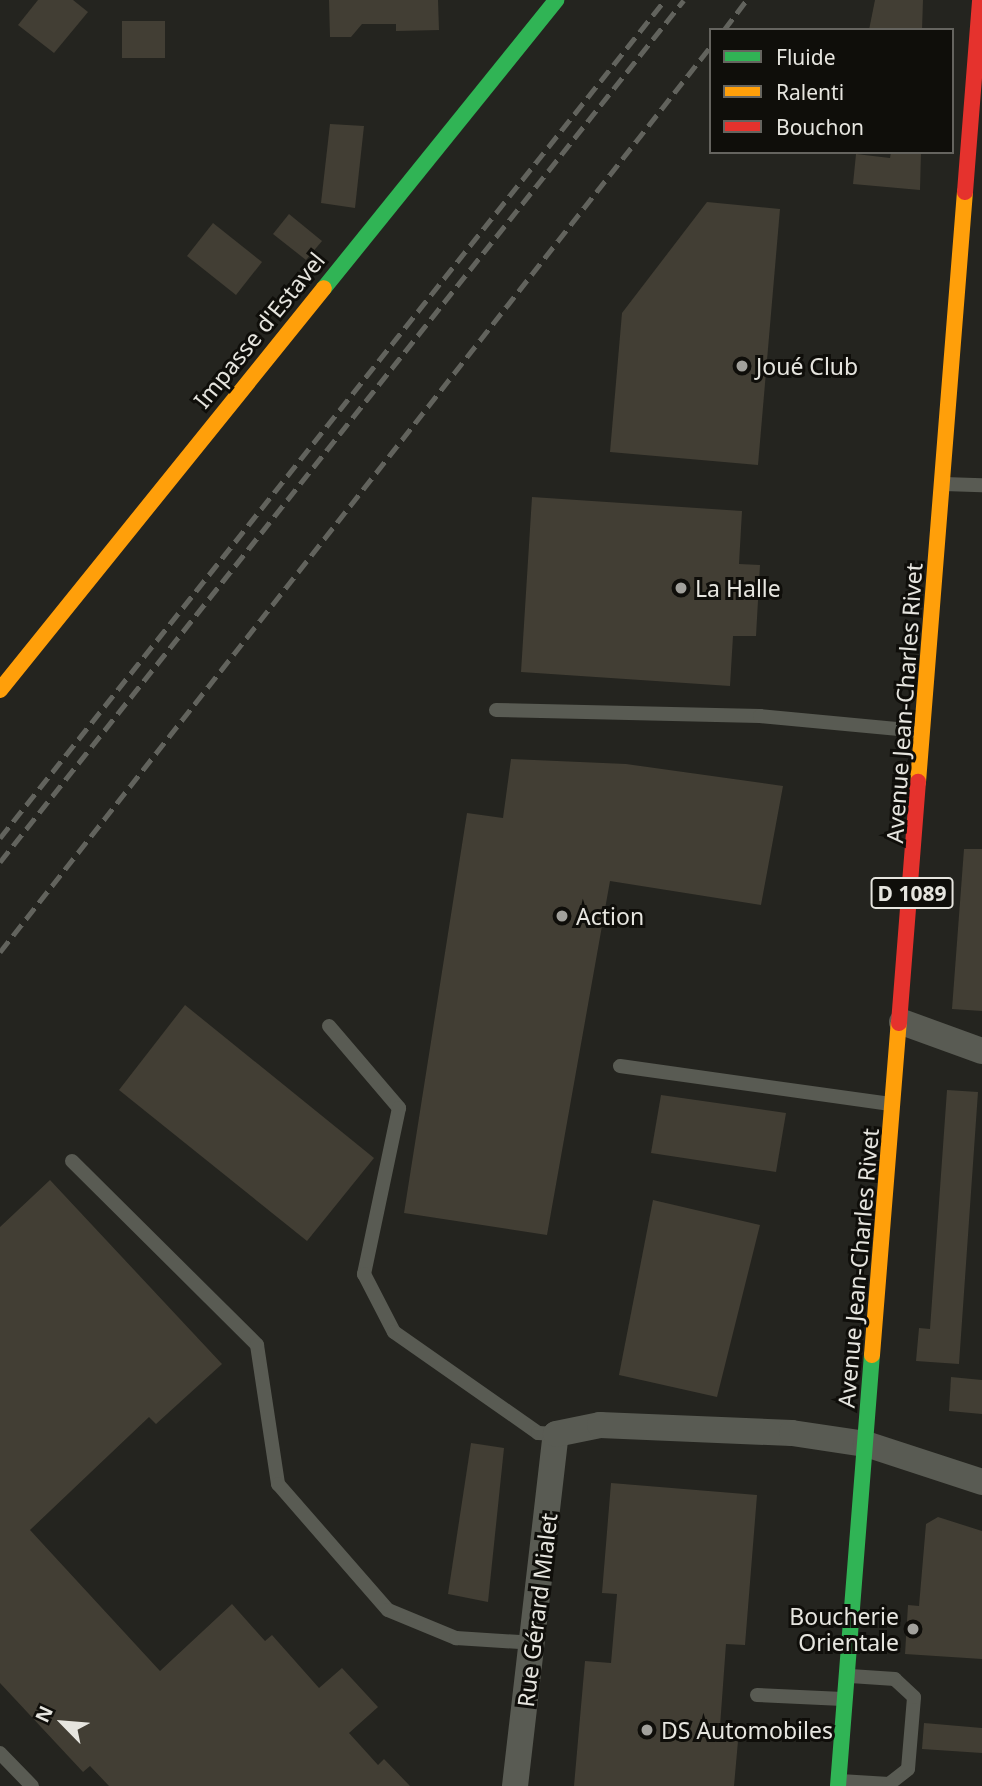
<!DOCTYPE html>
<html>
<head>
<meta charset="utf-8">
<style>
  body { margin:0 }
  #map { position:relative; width:982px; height:1786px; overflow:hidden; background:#24241f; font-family:"Noto Sans",sans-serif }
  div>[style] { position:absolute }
  .building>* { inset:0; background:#423e34 }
  .lane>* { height:14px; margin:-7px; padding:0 7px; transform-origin:7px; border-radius:7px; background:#595b53 }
  .street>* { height:26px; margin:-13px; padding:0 13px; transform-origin:13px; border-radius:13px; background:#595b53 }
  .fast>* { height:16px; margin:-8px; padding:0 8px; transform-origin:8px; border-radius:8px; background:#30b455 }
  .slow>* { height:16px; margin:-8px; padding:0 8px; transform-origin:8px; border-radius:8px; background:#ff9f0a }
  .jam>* { height:16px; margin:-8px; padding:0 8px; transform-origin:8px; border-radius:8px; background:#e5322d }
  .rail>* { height:5px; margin-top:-2.5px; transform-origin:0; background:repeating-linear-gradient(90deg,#62635d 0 14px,transparent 0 21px) }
  .dots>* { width:19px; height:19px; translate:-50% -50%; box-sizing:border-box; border:4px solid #0f0e0a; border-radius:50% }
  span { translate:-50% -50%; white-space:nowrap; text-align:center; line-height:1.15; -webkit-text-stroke:6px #0f0e0a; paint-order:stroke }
  .shield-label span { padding:2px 5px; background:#0f0e0a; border:2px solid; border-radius:5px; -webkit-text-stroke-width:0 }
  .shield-label { font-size:21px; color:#e6e5df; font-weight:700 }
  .street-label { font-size:23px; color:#e6e5df }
  .poi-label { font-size:23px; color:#e6e5df }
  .left { translate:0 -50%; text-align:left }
  .right { translate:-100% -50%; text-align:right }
  .legend { position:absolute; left:709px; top:28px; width:245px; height:126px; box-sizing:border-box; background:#0f0e0a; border:2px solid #65645f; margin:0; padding:9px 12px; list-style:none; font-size:21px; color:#e6e5df }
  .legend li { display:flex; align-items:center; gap:14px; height:35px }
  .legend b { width:35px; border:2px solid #65645f }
  .north { position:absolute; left:28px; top:1688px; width:70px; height:70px; -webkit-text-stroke:5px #0f0e0a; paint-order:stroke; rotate:295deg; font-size:19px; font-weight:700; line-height:28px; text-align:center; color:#e6e5df }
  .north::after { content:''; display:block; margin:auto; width:24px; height:32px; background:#e6e5df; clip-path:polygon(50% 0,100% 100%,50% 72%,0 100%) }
</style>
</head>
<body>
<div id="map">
  <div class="building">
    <i style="clip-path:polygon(38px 0,73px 0,88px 12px,54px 53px,18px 25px)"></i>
    <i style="clip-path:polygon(329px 0,438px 0,439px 30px,396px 31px,396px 24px,362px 24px,351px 37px,330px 37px)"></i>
    <i style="clip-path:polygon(875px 0,923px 0,922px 30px,869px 30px)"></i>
    <i style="clip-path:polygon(122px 21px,165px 21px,165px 58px,122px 58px)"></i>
    <i style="clip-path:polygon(330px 124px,364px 126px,355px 208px,321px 203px)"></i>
    <i style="clip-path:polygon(891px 152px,921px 152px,920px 190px,853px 184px,856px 154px,890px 158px)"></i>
    <i style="clip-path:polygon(707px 202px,780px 209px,758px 465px,610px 452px,622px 313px)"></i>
    <i style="clip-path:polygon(289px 214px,322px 241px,306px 260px,273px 234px)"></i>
    <i style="clip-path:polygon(213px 223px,262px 262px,236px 295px,187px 256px)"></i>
    <i style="clip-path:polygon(532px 497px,742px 511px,739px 564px,760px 565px,756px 636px,733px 636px,730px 686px,521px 672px)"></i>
    <i style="clip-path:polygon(511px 759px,626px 764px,783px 786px,761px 905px,610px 881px,547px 1235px,404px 1213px,467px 813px,503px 818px)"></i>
    <i style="clip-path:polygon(964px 849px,982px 849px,982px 1011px,952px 1009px)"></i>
    <i style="clip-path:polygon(185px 1005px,374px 1158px,307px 1241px,119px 1090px)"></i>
    <i style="clip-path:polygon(947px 1090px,978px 1092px,959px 1364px,916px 1361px,919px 1328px,930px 1329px)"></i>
    <i style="clip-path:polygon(661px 1095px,786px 1113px,776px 1172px,651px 1153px)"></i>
    <i style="clip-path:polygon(50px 1180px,222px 1364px,156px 1424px,149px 1417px,30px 1530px,160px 1671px,232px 1604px,265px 1641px,272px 1635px,319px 1688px,342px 1668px,378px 1707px,349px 1733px,378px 1765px,384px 1759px,410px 1786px,109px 1786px,90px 1766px,83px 1772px,0 1683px,0 1227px)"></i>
    <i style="clip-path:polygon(653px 1200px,760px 1225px,717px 1397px,619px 1375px)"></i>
    <i style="clip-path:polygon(951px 1377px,982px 1380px,982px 1414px,949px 1411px)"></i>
    <i style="clip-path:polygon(471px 1443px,504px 1448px,488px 1602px,448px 1594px)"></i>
    <i style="clip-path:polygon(611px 1483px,757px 1495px,745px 1645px,726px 1644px,719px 1740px,738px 1741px,734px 1786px,574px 1786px,585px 1661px,611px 1663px,617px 1594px,602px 1593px)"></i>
    <i style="clip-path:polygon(938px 1517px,982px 1531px,982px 1659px,905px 1654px,908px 1605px,919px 1606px,926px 1524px)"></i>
    <i style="clip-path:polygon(924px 1723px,982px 1728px,982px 1753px,922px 1749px)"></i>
  </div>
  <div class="lane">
    <i style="left:944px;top:484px;width:38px;rotate:2deg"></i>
    <i style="left:496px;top:710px;width:264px;rotate:1.3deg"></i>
    <i style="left:760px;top:716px;width:161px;rotate:5.4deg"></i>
    <i style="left:329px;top:1026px;width:108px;rotate:49.5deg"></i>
    <i style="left:399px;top:1108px;width:170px;rotate:101.9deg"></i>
    <i style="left:364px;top:1274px;width:65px;rotate:62.7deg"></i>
    <i style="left:394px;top:1332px;width:176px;rotate:35deg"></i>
    <i style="left:538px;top:1433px;width:18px;rotate:3deg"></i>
    <i style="left:620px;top:1066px;width:275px;rotate:8deg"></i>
    <i style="left:72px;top:1161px;width:261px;rotate:44.8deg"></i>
    <i style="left:257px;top:1345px;width:141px;rotate:81.4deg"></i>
    <i style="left:278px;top:1484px;width:167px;rotate:48.9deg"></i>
    <i style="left:388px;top:1610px;width:74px;rotate:22.4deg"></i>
    <i style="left:456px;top:1638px;width:80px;rotate:3.6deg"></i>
    <i style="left:757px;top:1695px;width:86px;rotate:2.7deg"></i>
    <i style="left:0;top:1753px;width:46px;rotate:45.9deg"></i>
    <i style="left:840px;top:1781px;width:49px;rotate:3.5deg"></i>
    <i style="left:889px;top:1784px;width:24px;rotate:-38deg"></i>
    <i style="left:908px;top:1769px;width:72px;rotate:-85.2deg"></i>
    <i style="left:914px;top:1697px;width:26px;rotate:-137deg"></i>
    <i style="left:895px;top:1679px;width:45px;rotate:-176.2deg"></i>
  </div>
  <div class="street">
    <i style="left:902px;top:1022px;width:85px;rotate:19.9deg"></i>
    <i style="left:515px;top:1786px;width:354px;rotate:-83.4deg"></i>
    <i style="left:556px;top:1434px;width:45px;rotate:-11.6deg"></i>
    <i style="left:600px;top:1425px;width:192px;rotate:2.4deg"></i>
    <i style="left:792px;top:1433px;width:75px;rotate:8.5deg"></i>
    <i style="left:866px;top:1444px;width:122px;rotate:18.1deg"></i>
  </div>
  <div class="fast">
    <i style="left:324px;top:288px;width:370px;rotate:-51.1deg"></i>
    <i style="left:838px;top:1786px;width:432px;rotate:-85.5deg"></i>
  </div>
  <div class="slow">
    <i style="left:0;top:690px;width:516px;rotate:-51.13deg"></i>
    <i style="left:918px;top:782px;width:592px;rotate:-85.45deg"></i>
    <i style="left:872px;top:1355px;width:333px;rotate:-85.4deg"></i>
  </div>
  <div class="jam">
    <i style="left:965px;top:192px;width:193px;rotate:-85.5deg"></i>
    <i style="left:899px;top:1023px;width:242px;rotate:-85.5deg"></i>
  </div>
  <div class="rail">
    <i style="left:724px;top:30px;width:38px;rotate:-53deg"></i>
    <i style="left:0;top:838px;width:1070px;rotate:-51.57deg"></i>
    <i style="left:0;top:862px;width:1100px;rotate:-51.57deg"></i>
    <i style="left:0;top:952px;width:1152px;rotate:-51.88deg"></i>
  </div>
  <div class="dots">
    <i style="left:742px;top:366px;background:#a2a19c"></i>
    <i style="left:681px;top:588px;background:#a2a19c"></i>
    <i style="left:562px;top:916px;background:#a2a19c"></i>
    <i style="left:913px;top:1629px;background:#a2a19c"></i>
    <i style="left:647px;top:1730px;background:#a2a19c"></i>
  </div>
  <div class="shield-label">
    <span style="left:912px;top:893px">D 1089</span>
  </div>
  <div class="street-label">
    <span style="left:259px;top:330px;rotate:-51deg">Impasse d'Estavel</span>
    <span style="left:904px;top:703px;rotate:-86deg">Avenue Jean-Charles Rivet</span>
    <span style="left:858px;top:1268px;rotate:-85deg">Avenue Jean-Charles Rivet</span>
    <span style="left:537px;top:1610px;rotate:-83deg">Rue Gérard Mialet</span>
  </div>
  <div class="poi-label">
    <span class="left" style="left:756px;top:366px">Joué Club</span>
    <span class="left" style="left:695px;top:588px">La Halle</span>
    <span class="left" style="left:576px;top:916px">Action</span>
    <span class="right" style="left:899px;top:1629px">Boucherie<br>Orientale</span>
    <span class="left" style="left:661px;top:1730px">DS Automobiles</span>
  </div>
  <ul class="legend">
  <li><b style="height:9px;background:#30b455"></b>Fluide</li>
  <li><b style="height:9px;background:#ff9f0a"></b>Ralenti</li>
  <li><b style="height:9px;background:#e5322d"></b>Bouchon</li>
  </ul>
  <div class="north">N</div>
</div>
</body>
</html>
